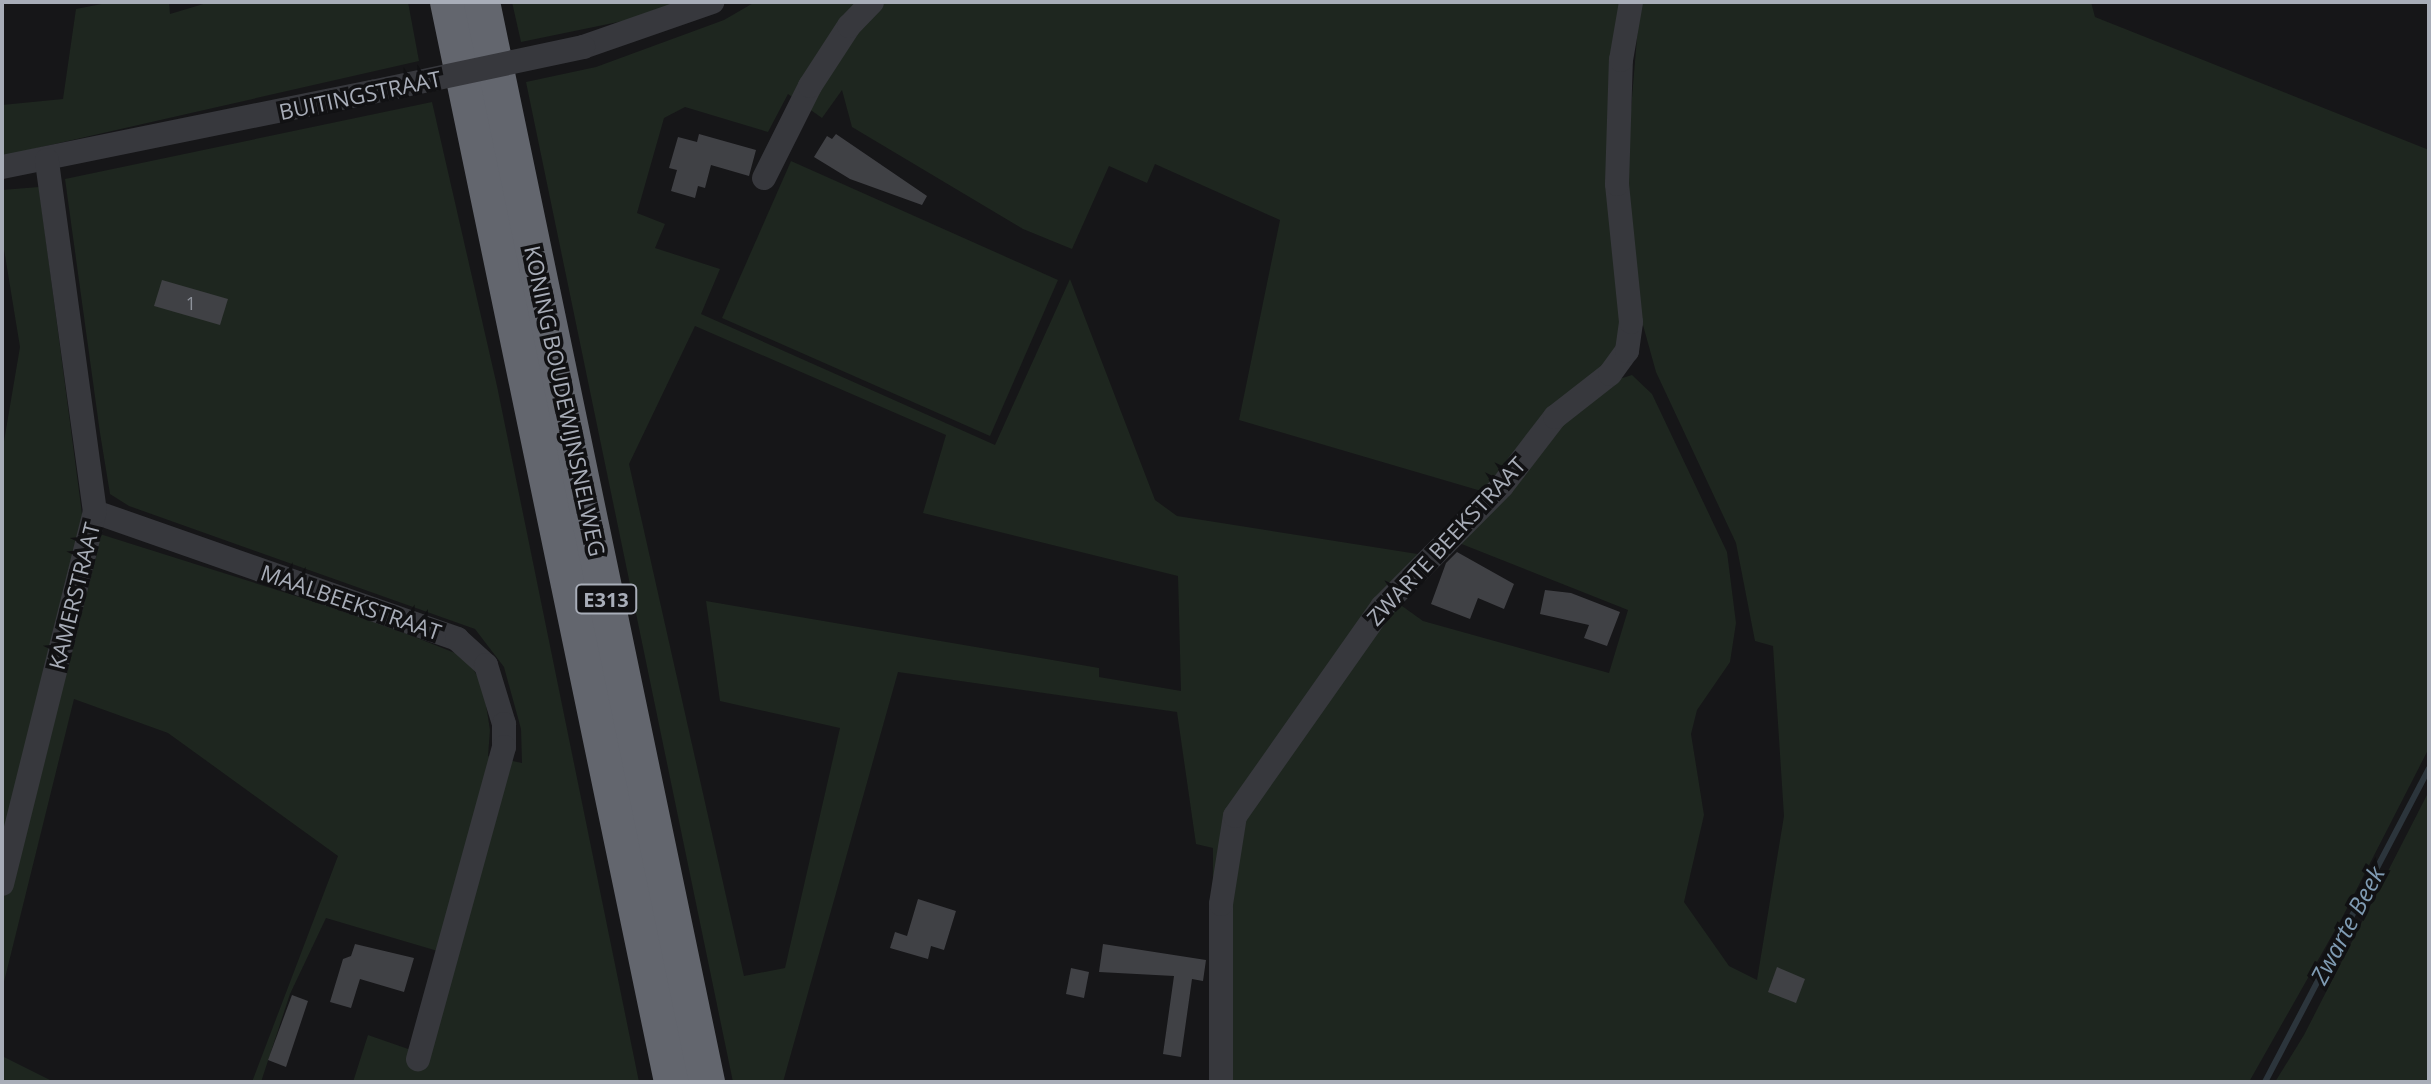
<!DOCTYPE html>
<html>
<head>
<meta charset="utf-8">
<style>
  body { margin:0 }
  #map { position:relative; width:2431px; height:1084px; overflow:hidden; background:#161618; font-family:"Open Sans",sans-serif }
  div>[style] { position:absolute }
  .green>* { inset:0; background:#1e261f }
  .stream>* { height:6px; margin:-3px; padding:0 3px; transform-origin:3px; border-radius:3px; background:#2c353c }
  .building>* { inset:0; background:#404145 }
  .minor>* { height:24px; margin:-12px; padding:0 12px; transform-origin:12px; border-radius:12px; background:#37383d }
  .highway>* { height:36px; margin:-18px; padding:0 18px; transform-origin:18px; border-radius:18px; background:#63666e }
  .minor-bridge>* { height:24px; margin:-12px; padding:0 12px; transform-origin:12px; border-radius:12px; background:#37383d }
  span { translate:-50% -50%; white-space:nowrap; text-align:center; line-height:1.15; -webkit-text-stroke:7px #111113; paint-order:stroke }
  .number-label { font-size:18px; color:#8e929b }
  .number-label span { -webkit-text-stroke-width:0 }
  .shield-label span { padding:2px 6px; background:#111113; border:2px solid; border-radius:6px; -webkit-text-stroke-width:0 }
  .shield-label { font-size:20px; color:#a8adb8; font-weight:700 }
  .street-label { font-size:22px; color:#a8adb8 }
  .water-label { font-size:24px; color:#7f9bb3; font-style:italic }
  .frame { position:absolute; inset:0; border:4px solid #a8adb8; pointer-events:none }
</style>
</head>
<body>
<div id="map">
  <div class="green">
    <i style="clip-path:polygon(112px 2px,169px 2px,170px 14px,210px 2px,408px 2px,419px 61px,2px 156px,2px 105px,63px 99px,76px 9px)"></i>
    <i style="clip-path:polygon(512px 2px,685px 2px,657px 14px,521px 42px)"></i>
    <i style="clip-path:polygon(evenodd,755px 2px,1622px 2px,1623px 318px,1615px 360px,1488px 493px,1239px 420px,1280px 220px,1155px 164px,1147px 183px,1109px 166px,1072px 249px,1023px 229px,852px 127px,842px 90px,822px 118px,788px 94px,768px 132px,685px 107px,664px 118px,637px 213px,665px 224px,655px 248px,720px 269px,701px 314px,995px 445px,1070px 279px,1155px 500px,1177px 516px,1424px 555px,1395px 601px,1423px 621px,1609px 673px,1628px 610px,1454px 541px,1546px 436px,1616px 380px,1632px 375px,1652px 394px,1727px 552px,1736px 623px,1730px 662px,1697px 710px,1691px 734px,1704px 815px,1684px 902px,1729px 966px,1757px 980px,1784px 816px,1773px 646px,1755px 641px,1736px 543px,1656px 372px,1633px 289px,1625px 181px,1640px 2px,2091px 2px,2095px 17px,2429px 150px,2429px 748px,2343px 916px,2249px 1082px,1228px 1082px,1212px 1046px,1213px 848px,1196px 844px,1177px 712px,898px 672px,783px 1082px,733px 1082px,526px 82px,596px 67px,724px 20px,755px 2px,695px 326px,946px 435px,923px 513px,1178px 576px,1181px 691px,1099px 677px,1099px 668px,706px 601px,720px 701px,840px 728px,785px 968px,744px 976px,629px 464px,695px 326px)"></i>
    <i style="clip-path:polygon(432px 102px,497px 386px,639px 1082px,353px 1082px,368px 1035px,411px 1050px,441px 952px,326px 918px,290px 994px,261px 1082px,252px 1082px,338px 856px,168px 733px,74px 699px,2px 990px,2px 453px,20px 347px,2px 237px,2px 190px,39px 187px,84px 529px,372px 620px,455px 653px,470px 663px,483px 686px,490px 730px,488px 756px,522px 763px,521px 729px,504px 667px,475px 629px,129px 506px,110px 494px,100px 433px,65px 179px)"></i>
    <i style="clip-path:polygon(791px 161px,1058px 280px,990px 436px,722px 318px)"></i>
    <i style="clip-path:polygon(2429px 791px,2429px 1082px,2275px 1082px,2304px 1035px)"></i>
    <i style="clip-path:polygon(2px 1056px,54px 1082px,2px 1082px)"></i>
  </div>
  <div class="stream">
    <i style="left:2265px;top:1082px;width:354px;rotate:-62.4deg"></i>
  </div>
  <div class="building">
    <i style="clip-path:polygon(699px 134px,756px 150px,749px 176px,711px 165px,705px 188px,698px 186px,695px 198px,671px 191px,677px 170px,669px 168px,678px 137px,697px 142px)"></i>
    <i style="clip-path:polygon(836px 134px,927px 196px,922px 205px,850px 179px,814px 157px,827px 136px,832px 139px)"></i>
    <i style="clip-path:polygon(162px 280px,228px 299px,220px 325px,154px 306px)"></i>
    <i style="clip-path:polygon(1457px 552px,1514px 584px,1504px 609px,1478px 598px,1470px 619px,1431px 604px,1446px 563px)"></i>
    <i style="clip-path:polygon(1545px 590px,1571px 593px,1620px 612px,1607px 646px,1584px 638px,1589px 625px,1540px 614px)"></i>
    <i style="clip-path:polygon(918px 899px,956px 911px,944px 950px,931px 946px,928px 959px,890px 948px,895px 932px,907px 936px)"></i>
    <i style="clip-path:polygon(355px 944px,414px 958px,404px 992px,360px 979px,351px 1008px,330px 1002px,343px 959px,351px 956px)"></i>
    <i style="clip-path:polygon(1103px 944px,1206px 960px,1203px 981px,1192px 979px,1181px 1057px,1163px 1054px,1174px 976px,1099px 972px)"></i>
    <i style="clip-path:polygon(1777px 967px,1805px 979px,1796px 1003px,1768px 992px)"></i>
    <i style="clip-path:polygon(1071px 968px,1089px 972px,1084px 998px,1066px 994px)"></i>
    <i style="clip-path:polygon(292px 995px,308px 1001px,286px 1067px,268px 1060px)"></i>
  </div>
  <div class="minor">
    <i style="left:583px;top:47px;width:137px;rotate:-19.2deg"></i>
    <i style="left:2px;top:167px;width:378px;rotate:-11.5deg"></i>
    <i style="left:764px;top:178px;width:103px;rotate:-63.4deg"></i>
    <i style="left:810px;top:86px;width:72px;rotate:-57deg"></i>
    <i style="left:849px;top:26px;width:33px;rotate:-46deg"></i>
    <i style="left:95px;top:512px;width:384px;rotate:19.3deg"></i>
    <i style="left:457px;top:639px;width:39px;rotate:42deg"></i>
    <i style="left:486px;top:665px;width:62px;rotate:73deg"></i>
    <i style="left:504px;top:724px;width:23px;rotate:90deg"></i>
    <i style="left:504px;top:747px;width:324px;rotate:105.4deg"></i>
    <i style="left:2px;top:884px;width:383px;rotate:-76deg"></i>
    <i style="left:95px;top:512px;width:355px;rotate:-97.8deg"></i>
    <i style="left:1221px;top:1082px;width:178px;rotate:-90deg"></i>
    <i style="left:1221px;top:904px;width:89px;rotate:-81deg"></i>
    <i style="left:1235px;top:816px;width:256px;rotate:-54.9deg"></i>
    <i style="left:1382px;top:607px;width:170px;rotate:-45.2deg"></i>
    <i style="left:1502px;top:486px;width:87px;rotate:-52.5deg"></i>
    <i style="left:1555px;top:417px;width:70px;rotate:-38deg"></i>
    <i style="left:1610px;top:374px;width:29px;rotate:-54deg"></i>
    <i style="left:1627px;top:351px;width:29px;rotate:-82deg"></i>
    <i style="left:1631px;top:322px;width:139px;rotate:-95.8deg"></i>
    <i style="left:1617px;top:184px;width:124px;rotate:-88.2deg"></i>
    <i style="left:1621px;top:60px;width:59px;rotate:-80.2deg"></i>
  </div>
  <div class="highway">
    <i style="left:448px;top:2px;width:1103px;rotate:78.28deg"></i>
    <i style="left:482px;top:2px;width:1103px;rotate:78.23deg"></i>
  </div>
  <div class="minor-bridge">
    <i style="left:372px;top:92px;width:216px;rotate:-12deg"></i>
  </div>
  <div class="number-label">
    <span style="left:191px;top:303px">1</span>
  </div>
  <div class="shield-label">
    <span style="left:606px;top:599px">E313</span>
  </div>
  <div class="street-label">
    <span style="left:360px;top:95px;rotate:-12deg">BUITINGSTRAAT</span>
    <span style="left:565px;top:401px;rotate:78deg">KONING BOUDEWIJNSNELWEG</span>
    <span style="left:1446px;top:541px;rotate:-47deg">ZWARTE BEEKSTRAAT</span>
    <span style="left:74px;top:596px;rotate:-76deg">KAMERSTRAAT</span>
    <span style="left:351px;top:602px;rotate:19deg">MAALBEEKSTRAAT</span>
  </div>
  <div class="water-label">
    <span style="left:2347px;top:925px;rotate:-62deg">Zwarte Beek</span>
  </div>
  <div class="frame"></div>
</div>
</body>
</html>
